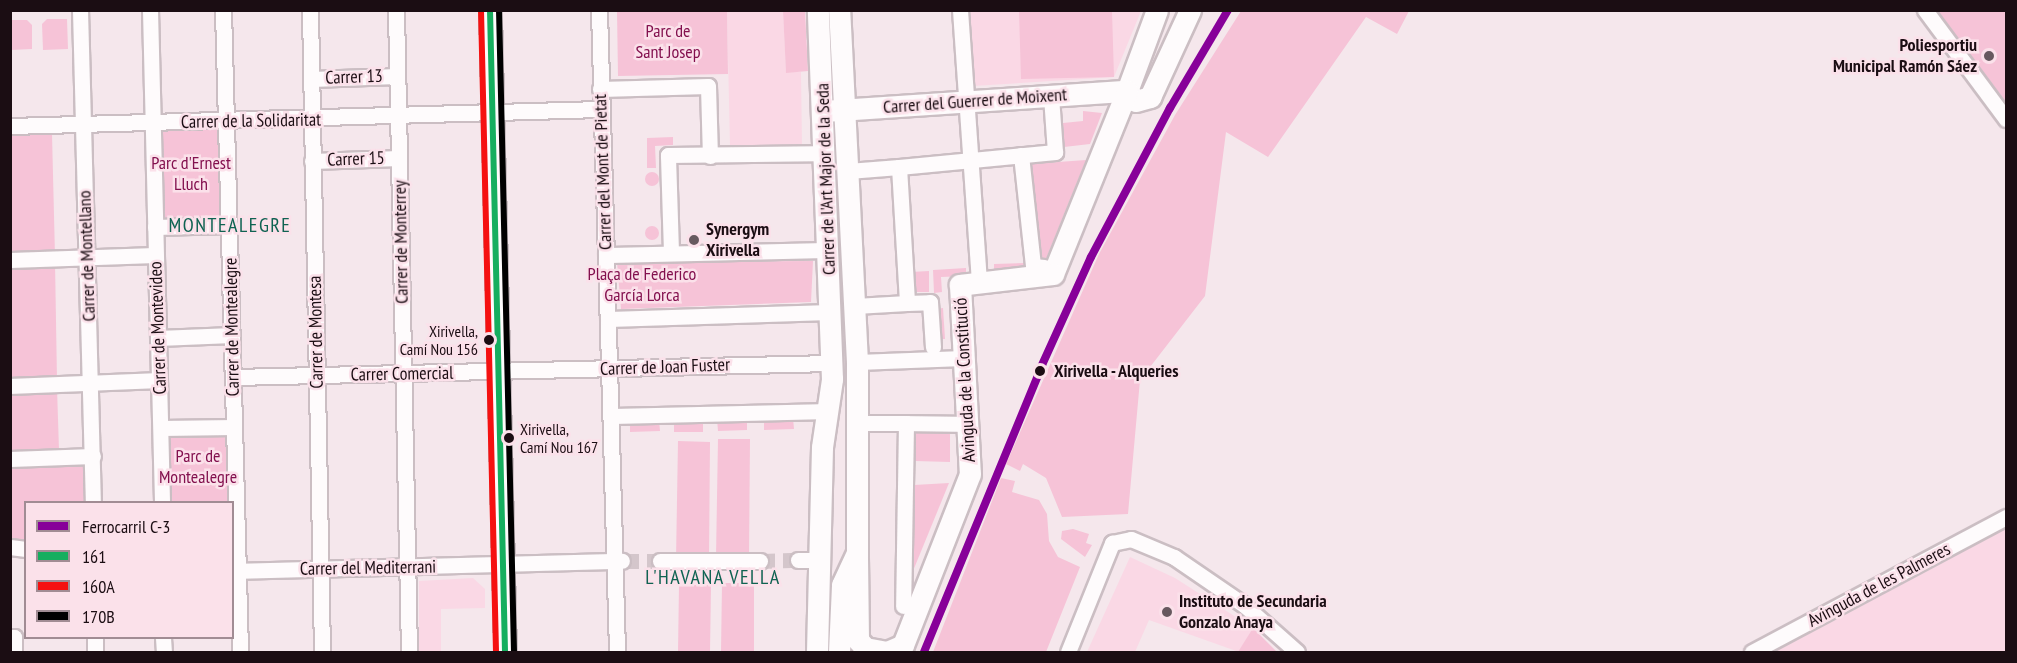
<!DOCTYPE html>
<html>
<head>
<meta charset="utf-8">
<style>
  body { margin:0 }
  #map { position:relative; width:2017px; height:663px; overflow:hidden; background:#f5e7ec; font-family:"PT Sans Narrow",sans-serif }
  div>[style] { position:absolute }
  .built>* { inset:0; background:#fad8e5 }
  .green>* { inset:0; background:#f6c3d7 }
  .round { border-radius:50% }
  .street-tunnel>* { height:15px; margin-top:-7.5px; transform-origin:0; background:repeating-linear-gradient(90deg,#d4c6cb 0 15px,transparent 0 23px) }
  .roads { filter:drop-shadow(2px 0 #cbbec3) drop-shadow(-2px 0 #cbbec3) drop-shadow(0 2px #cbbec3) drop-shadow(0 -2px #cbbec3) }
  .street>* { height:15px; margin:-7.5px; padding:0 7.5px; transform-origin:7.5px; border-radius:7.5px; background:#fefbfc }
  .secondary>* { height:21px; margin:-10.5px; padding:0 10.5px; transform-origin:10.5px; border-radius:10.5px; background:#fefbfc }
  .bus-1>* { height:6px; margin:-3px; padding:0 3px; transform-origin:3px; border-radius:3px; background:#16ae5f }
  .bus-2>* { height:6px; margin:-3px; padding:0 3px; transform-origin:3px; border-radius:3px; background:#f51111 }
  .bus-3>* { height:6px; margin:-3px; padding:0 3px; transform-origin:3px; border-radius:3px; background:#000 }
  .rail-1>* { height:8px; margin:-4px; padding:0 4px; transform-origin:4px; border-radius:4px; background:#870099 }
  .dots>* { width:16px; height:16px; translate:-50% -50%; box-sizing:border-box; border:3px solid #fbe1ea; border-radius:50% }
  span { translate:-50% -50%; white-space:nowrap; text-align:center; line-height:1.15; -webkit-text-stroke:5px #fbe1ea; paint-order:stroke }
  .bus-label { font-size:16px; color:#1b0d13 }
  .right { translate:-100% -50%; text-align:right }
  .left { translate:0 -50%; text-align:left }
  .park-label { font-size:18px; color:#83104e }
  .poi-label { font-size:18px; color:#1b0d13; font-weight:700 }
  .street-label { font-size:18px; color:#1b0d13 }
  .stop-label { font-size:18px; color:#1b0d13; font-weight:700 }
  .neighbourhood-label { font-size:20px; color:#0f6352; letter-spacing:1.5px }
  .frame { position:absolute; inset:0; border:12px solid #1b0d13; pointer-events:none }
  .legend { position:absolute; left:24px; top:501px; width:210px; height:138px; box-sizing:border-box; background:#fbe1ea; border:2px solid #a18c94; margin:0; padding:8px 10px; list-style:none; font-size:18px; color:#1b0d13 }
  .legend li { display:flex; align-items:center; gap:12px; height:30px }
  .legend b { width:30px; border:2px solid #a18c94 }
</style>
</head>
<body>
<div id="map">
  <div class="built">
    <i style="clip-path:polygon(727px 11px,783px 11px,786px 72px,801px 72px,802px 146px,730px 146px)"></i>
    <i style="clip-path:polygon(969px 11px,1141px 11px,1114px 77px,973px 86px)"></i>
    <i style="clip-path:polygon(2006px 510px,2006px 652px,1745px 652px)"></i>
    <i style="clip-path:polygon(1130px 557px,1175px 578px,1253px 628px,1239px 652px,1149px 620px,1135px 652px,1087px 652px)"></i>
    <i style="clip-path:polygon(473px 578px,485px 589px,485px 608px,441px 609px,441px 652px,419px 652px,419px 581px)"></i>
  </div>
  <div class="green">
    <i style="clip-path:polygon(617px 11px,727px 11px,728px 74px,618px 76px)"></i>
    <i style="clip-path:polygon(783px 11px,805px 11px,808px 71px,786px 73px)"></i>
    <i style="clip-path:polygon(1019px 11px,1112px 11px,1114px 77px,1021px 79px)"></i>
    <i style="clip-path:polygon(1241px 11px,1409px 11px,1397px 34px,1366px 17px,1268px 157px,1226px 132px,1205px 296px,1140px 380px,1128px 514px,1062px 517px,1046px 478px,1023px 464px,1020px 471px,1006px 464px,1099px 254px,1175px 115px)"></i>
    <i style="clip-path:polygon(1935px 11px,2006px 11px,2006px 102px)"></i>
    <i style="clip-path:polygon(47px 19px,67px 19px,68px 49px,43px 50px,42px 24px)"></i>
    <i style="clip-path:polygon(11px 20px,27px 20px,32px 25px,32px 49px,11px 50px)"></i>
    <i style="clip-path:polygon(1083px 111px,1102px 113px,1090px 144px,1064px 147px,1063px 123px,1083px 121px)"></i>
    <i style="clip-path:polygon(221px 129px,224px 217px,162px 219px,159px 131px)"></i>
    <i style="clip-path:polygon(10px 134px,52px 134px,55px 256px,11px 256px)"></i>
    <i style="clip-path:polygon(673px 137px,673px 145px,655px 146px,656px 168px,647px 168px,647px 138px)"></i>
    <i style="clip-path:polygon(1086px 160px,1046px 259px,1043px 263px,1030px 164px)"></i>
    <i class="round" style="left:645px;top:172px;width:14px;height:14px"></i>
    <i class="round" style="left:645px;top:226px;width:14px;height:14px"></i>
    <i style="clip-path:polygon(813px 261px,811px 302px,621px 309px,617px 262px)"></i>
    <i style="clip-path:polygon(55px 262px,57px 380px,11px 381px,11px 263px)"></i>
    <i style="clip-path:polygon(1026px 263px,1027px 272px,994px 274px,994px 264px)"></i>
    <i style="clip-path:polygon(966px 268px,966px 276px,941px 277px,942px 292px,934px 293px,933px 270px)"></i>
    <i style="clip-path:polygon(929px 271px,929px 292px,912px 292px,911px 272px)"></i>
    <i style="clip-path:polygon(943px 308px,945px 339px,936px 339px,935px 309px)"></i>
    <i style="clip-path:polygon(57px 388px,59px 450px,11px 451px,10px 389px)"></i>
    <i style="clip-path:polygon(793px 418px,794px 429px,764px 430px,764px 419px)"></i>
    <i style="clip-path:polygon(717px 419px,747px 419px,747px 430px,718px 431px)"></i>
    <i style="clip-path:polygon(659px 420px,660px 431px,630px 432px,630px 421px)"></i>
    <i style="clip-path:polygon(703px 420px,703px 432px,674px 432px,674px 421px)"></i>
    <i style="clip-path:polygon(916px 426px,950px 427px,950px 462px,915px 461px)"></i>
    <i style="clip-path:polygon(229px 430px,230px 502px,167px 502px,166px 432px)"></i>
    <i style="clip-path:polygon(718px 439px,750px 439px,749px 558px,716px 557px)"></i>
    <i style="clip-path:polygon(678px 441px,710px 442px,709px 560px,676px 560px)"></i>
    <i style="clip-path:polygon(11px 460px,84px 464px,84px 502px,26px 502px,25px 543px,11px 542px)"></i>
    <i style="clip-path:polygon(1001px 478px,1015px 481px,1012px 492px,1039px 500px,1047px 514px,1049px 541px,1058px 557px,1080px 567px,1046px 652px,933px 652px)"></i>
    <i style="clip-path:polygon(949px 483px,913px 571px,914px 485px)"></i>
    <i style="clip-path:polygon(1073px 529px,1089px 534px,1086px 543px,1092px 545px,1085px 557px,1061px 539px,1062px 531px)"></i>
    <i style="clip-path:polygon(722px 583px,754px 583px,754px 652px,721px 652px)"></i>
    <i style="clip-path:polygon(679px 585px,711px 585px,710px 652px,678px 652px)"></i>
    <i style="clip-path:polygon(1253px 628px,1277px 652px,1238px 652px)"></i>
  </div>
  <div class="street-tunnel">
    <i style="left:624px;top:561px;width:36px"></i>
    <i style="left:760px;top:561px;width:38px;rotate:-2deg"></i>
  </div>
  <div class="roads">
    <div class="street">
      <i style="left:80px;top:10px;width:492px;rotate:88.5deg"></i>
      <i style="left:150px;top:10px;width:492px;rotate:88.6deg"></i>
      <i style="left:223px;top:10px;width:642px;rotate:88.48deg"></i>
      <i style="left:310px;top:10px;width:642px;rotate:88.93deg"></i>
      <i style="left:396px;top:10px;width:642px;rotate:88.84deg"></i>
      <i style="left:599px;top:10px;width:642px;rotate:88.39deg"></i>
      <i style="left:960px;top:10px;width:271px;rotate:86deg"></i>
      <i style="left:1925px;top:10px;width:136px;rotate:53.4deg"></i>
      <i style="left:311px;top:79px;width:86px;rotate:-2deg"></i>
      <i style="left:600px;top:89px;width:108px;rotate:-1.6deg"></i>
      <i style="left:708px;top:86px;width:70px;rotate:88.4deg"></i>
      <i style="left:10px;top:126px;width:591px;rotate:-1.65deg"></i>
      <i style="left:1021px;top:155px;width:112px;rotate:83.8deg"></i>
      <i style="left:1033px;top:266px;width:11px;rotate:5deg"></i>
      <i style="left:312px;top:161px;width:87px;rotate:-2deg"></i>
      <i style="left:899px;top:167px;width:157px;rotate:-5.5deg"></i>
      <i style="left:1055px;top:152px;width:56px;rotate:-94.1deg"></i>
      <i style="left:848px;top:171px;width:51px;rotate:-4.5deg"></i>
      <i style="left:899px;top:167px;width:136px;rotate:86.6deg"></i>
      <i style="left:907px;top:303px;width:23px;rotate:-2deg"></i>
      <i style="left:930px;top:302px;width:45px;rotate:86.2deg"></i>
      <i style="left:155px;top:227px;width:75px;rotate:-1.5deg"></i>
      <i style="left:671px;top:252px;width:97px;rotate:-91.8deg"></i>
      <i style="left:668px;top:155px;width:156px;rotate:-0.7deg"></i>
      <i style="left:606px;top:255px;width:223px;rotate:-1.3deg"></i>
      <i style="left:10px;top:260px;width:145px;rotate:-2deg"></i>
      <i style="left:855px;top:306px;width:52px;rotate:-3.3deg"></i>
      <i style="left:608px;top:319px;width:222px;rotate:-1.8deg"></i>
      <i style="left:158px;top:338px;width:74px;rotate:-2.3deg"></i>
      <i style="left:857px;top:362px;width:106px;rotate:-2.2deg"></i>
      <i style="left:233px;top:377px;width:598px;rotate:-1.34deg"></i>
      <i style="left:10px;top:386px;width:149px;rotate:-2.3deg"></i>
      <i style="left:612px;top:416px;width:218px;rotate:-1.3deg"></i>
      <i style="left:856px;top:423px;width:50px"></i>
      <i style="left:906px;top:423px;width:183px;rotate:90.9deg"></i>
      <i style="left:906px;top:423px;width:61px;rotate:0.9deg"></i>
      <i style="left:161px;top:428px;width:73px;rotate:-0.8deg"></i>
      <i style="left:10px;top:459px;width:83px;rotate:-2.1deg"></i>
      <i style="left:10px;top:547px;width:16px;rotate:7deg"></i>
      <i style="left:798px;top:560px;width:24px"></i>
      <i style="left:660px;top:561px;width:100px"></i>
      <i style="left:232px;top:571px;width:390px;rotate:-1.5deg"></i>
      <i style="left:10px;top:637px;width:4px"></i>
      <i style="left:14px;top:637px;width:15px;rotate:90deg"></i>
      <i style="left:95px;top:638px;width:14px;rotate:90deg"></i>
      <i style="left:163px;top:638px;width:14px;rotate:86deg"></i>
      <i style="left:1068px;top:652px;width:118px;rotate:-68deg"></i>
      <i style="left:1112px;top:543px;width:19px;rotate:-12deg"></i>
      <i style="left:1131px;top:539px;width:47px;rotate:22.7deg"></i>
      <i style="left:1174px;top:557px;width:85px;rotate:34.4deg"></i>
      <i style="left:1244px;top:605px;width:71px;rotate:41.6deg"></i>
      <i style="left:1752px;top:652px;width:288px;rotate:-28deg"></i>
    </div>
    <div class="secondary">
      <i style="left:490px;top:10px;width:642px;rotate:88.66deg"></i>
      <i style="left:1157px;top:10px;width:86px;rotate:110.3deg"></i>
      <i style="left:1127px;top:91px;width:13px;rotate:48deg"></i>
      <i style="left:1136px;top:101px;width:15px;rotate:-16deg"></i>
      <i style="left:1150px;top:97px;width:96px;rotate:-65.3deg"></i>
      <i style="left:823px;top:111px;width:305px;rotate:-3.8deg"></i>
      <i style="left:1127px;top:91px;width:197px;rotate:112deg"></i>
      <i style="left:1053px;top:274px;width:94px;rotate:173.3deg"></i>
      <i style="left:960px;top:285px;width:189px;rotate:87deg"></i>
      <i style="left:970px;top:474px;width:184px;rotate:111.4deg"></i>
      <i style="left:903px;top:645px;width:17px;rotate:156deg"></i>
      <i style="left:887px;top:652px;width:22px;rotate:-170deg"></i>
      <i style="left:865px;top:648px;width:11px;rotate:-131deg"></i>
      <i style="left:858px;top:640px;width:87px;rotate:-90.7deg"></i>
      <i style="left:817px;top:652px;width:205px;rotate:-88.6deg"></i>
      <i style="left:822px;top:447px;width:69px;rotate:-81.6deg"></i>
      <i style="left:832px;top:379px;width:369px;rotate:-92.2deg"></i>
      <i style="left:839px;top:652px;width:67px;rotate:-87.4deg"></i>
      <i style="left:842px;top:585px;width:35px;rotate:-65deg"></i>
      <i style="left:857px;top:553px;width:191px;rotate:-90deg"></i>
      <i style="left:857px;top:362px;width:352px;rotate:-92.9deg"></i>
    </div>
  </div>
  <div class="bus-1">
    <i style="left:490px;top:10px;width:642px;rotate:88.66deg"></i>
  </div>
  <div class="bus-2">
    <i style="left:481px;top:10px;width:642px;rotate:88.66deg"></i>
  </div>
  <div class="bus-3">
    <i style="left:499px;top:10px;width:642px;rotate:88.66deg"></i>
  </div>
  <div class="rail-1">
    <i style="left:924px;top:652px;width:310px;rotate:-67.6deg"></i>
    <i style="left:1042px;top:365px;width:119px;rotate:-65.6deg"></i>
    <i style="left:1091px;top:257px;width:169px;rotate:-62.1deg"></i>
    <i style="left:1170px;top:108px;width:114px;rotate:-59.4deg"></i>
  </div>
  <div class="dots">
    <i style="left:1989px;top:56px;background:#67595f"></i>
    <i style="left:694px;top:240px;background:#67595f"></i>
    <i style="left:489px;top:340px;background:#1b0d13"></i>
    <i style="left:1040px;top:371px;background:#1b0d13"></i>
    <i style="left:509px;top:438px;background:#1b0d13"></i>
    <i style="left:1167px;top:612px;background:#67595f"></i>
  </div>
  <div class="bus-label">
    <span class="right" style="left:478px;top:340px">Xirivella,<br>Camí Nou 156</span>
    <span class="left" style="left:520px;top:438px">Xirivella,<br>Camí Nou 167</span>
  </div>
  <div class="park-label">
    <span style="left:668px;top:42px">Parc de<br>Sant Josep</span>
    <span style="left:191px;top:174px">Parc d'Ernest<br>Lluch</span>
    <span style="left:642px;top:285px">Plaça de Federico<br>García Lorca</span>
    <span style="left:198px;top:467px">Parc de<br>Montealegre</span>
  </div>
  <div class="poi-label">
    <span class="right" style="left:1977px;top:56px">Poliesportiu<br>Municipal Ramón Sáez</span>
    <span class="left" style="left:706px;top:240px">Synergym<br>Xirivella</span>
    <span class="left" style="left:1179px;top:612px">Instituto de Secundaria<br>Gonzalo Anaya</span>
  </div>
  <div class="street-label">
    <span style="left:354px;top:77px;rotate:-2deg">Carrer 13</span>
    <span style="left:975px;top:101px;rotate:-4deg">Carrer del Guerrer de Moixent</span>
    <span style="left:251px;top:121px;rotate:-1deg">Carrer de la Solidaritat</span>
    <span style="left:356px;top:159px;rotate:-2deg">Carrer 15</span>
    <span style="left:603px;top:172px;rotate:-92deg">Carrer del Mont de Pietat</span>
    <span style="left:826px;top:179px;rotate:-92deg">Carrer de l'Art Major de la Seda</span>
    <span style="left:401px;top:242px;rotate:-91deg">Carrer de Monterrey</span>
    <span style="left:87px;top:256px;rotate:-92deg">Carrer de Montellano</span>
    <span style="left:232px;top:327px;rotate:-91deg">Carrer de Montealegre</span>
    <span style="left:158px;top:328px;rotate:-92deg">Carrer de Montevideo</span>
    <span style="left:316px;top:332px;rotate:-91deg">Carrer de Montesa</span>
    <span style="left:665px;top:367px;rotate:-2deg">Carrer de Joan Fuster</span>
    <span style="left:402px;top:374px;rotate:-1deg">Carrer Comercial</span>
    <span style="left:965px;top:380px;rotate:-93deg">Avinguda de la Constitució</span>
    <span style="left:368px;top:568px;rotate:-1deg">Carrer del Mediterrani</span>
    <span style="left:1879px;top:585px;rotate:-28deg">Avinguda de les Palmeres</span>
  </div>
  <div class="stop-label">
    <span class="left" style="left:1054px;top:371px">Xirivella - Alqueries</span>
  </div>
  <div class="neighbourhood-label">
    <span style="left:230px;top:225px">MONTEALEGRE</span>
    <span style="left:713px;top:577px">L'HAVANA VELLA</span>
  </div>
  <div class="frame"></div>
  <ul class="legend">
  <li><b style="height:8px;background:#870099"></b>Ferrocarril C-3</li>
  <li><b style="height:8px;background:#16ae5f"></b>161</li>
  <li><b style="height:8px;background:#f51111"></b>160A</li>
  <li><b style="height:8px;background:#000"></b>170B</li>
  </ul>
</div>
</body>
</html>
